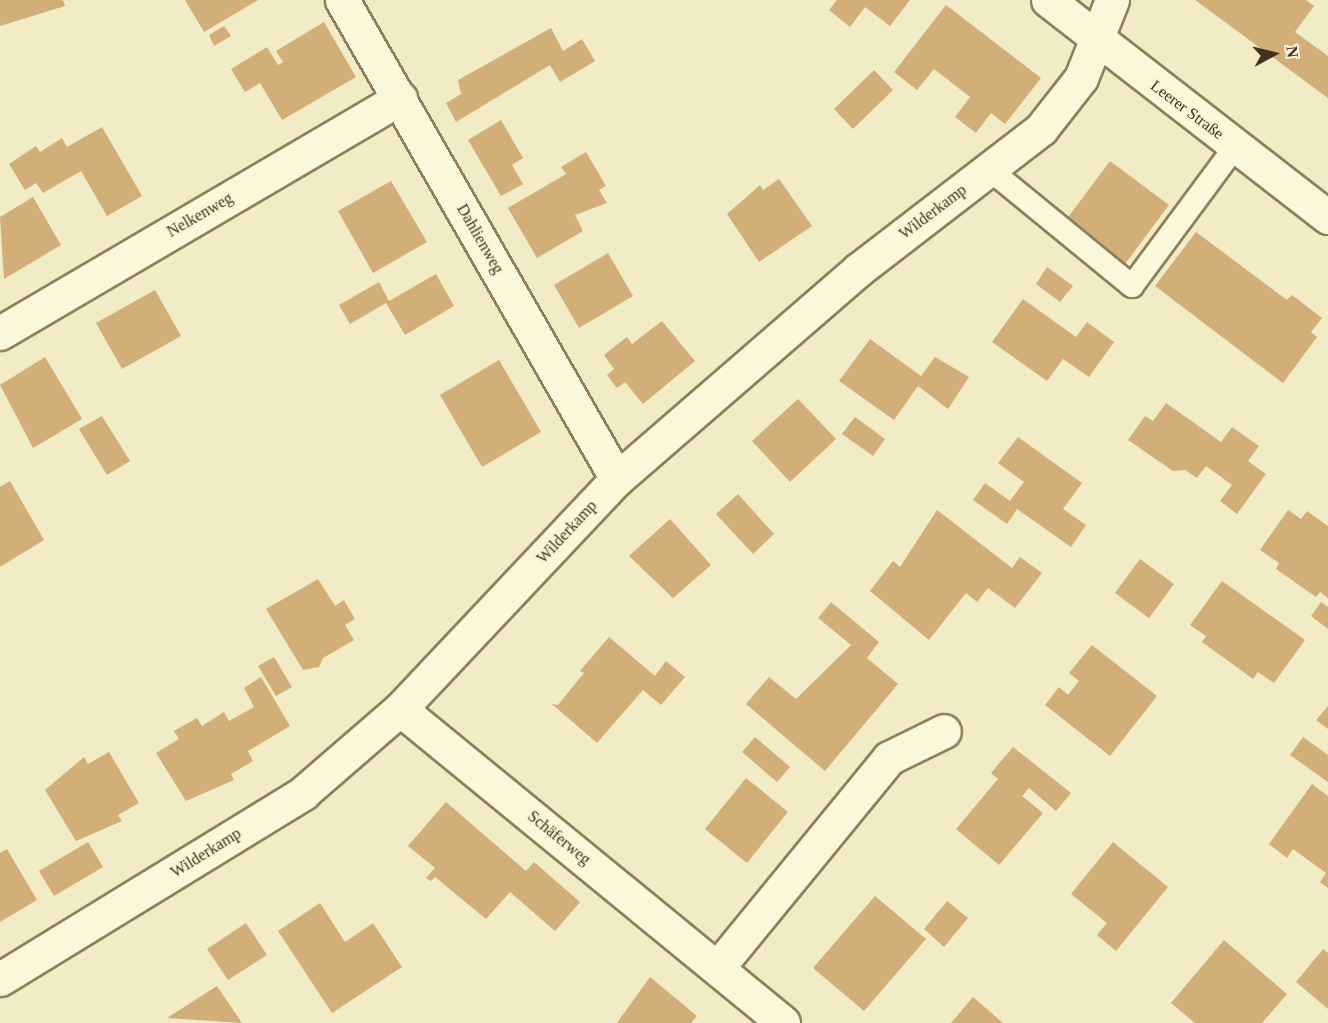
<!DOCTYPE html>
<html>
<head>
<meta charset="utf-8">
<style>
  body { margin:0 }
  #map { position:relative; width:1328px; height:1023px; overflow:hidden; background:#f1ecc6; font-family:Georgia,serif }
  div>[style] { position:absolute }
  .building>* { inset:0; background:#d2ae79 }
  .roads { filter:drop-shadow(2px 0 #8f7f5a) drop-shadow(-2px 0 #8f7f5a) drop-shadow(0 2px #8f7f5a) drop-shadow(0 -2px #8f7f5a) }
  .service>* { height:22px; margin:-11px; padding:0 11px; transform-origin:11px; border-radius:11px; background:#fbf7da }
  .minor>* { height:33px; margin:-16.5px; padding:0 16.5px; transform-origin:16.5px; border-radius:16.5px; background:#fbf7da }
  .tertiary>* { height:33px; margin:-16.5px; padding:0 16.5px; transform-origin:16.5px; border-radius:16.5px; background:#fbf7da }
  span { translate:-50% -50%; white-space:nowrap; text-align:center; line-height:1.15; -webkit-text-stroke:5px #f8f4d6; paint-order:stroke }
  .street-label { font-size:16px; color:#3e331f }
  .north { position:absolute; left:1244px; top:24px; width:60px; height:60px; -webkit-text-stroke:4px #f8f4d6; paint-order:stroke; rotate:83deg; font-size:16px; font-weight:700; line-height:24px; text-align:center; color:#3e331f }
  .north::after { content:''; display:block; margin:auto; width:21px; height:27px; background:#3e331f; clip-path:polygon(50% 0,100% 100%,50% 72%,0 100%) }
</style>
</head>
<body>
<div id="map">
  <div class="building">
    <i style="clip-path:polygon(0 0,63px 0,65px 6px,0 26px)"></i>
    <i style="clip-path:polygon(185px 0,258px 0,204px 32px)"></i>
    <i style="clip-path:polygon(837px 0,910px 0,890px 26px,865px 7px,850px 27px,829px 10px)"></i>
    <i style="clip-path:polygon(1195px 0,1306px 0,1314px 6px,1295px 32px,1328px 56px,1328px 98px)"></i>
    <i style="clip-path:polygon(946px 5px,1041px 78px,1005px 124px,991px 113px,976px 133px,955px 117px,970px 97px,934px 69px,917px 90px,894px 72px)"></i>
    <i style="clip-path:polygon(324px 22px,356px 77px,282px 120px,260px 83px,245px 92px,231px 69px,267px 47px,278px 65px,283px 62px,276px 51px)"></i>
    <i style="clip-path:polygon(224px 26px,231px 36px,214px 46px,209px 35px)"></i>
    <i style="clip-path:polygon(551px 28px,563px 51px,582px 39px,595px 61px,560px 82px,550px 65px,456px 122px,446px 103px,461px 94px,458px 80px)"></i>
    <i style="clip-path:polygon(874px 70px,893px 90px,853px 129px,834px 109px)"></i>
    <i style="clip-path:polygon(501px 120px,523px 158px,512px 165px,523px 184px,501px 196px,468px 140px)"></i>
    <i style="clip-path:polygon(102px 127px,142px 196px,107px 216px,81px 171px,43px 193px,36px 183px,25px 190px,9px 164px,36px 146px,40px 152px,62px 138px,67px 147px)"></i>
    <i style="clip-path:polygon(586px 152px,606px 186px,599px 190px,607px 203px,575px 215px,583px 231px,537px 258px,508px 208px,566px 174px,561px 167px)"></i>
    <i style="clip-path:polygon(1110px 161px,1169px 205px,1125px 264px,1066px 220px)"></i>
    <i style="clip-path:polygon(779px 179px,812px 226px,759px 262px,727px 214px,760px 185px,763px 190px)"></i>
    <i style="clip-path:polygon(391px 181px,427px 242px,373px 273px,338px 211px)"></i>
    <i style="clip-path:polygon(33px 197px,61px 245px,4px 279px,0 217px)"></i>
    <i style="clip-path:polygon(1196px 232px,1287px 300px,1292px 295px,1322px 318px,1311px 332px,1317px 337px,1283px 383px,1155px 286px)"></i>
    <i style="clip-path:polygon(608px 253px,633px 296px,579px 328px,554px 285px)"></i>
    <i style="clip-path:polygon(1047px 267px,1073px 286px,1060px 302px,1036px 284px)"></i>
    <i style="clip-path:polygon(436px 274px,454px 306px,405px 335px,386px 303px,350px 324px,339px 305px,379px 282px,389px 301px)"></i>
    <i style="clip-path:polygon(155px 290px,181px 336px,122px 369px,96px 323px)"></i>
    <i style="clip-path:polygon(1023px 299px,1076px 337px,1087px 322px,1114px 342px,1089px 377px,1063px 359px,1047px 381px,992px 342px)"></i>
    <i style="clip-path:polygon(662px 321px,695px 361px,643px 404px,625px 382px,617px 388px,607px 375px,614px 369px,604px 355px,627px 337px,632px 344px)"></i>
    <i style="clip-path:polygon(870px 339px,921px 376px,935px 357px,969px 377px,948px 409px,918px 386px,894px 420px,839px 381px)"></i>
    <i style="clip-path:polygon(45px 357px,82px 419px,33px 448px,0 385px)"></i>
    <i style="clip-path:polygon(499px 360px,541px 432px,482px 467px,440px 395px)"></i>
    <i style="clip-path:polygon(798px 399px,836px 439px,790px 482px,752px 441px)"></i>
    <i style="clip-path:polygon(1166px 403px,1221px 442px,1232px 427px,1259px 446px,1248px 461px,1266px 474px,1237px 514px,1220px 501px,1232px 485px,1206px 466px,1197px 478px,1185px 470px,1173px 471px,1128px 440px,1145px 416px,1153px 421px)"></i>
    <i style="clip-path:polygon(102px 416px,130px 461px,107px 475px,79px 429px)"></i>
    <i style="clip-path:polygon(855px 417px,885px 439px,873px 456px,842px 434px)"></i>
    <i style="clip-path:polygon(1018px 437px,1082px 483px,1063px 509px,1086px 525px,1071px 547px,1017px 509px,1007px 524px,973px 500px,985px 483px,1010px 501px,1024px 482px,998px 463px)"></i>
    <i style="clip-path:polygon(10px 481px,44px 540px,0 567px,0 487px)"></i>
    <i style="clip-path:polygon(738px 494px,774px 534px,753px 554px,716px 514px)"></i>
    <i style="clip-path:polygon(937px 510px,1012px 568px,1020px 557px,1042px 573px,1015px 608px,988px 588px,977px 602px,966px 593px,929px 640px,870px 591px,893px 561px,900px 567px)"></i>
    <i style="clip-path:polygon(1288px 510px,1301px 519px,1307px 511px,1328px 526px,1328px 598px,1320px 592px,1316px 597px,1276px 569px,1279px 563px,1260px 550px)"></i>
    <i style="clip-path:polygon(670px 519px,711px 565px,673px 598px,629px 556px)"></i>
    <i style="clip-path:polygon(1140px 559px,1174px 584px,1149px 618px,1115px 593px)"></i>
    <i style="clip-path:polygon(318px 579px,335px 606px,344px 600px,355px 619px,345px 625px,354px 640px,323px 658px,319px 667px,303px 670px,266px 609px)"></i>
    <i style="clip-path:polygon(1222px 581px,1305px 640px,1274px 683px,1258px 672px,1253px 679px,1202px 642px,1206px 636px,1190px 625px)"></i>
    <i style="clip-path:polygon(831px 602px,879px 642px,867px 658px,898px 684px,825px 771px,746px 704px,769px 677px,796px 699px,851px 645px,818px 618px)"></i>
    <i style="clip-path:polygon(1321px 602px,1328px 607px,1328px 629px,1311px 616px)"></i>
    <i style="clip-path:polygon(609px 637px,655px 676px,666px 661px,685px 677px,661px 705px,643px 690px,597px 743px,552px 704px,558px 705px,584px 673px,580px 671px)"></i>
    <i style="clip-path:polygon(1092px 645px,1157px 696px,1110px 756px,1045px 705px,1059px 687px,1068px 695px,1079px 681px,1069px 673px)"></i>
    <i style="clip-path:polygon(274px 657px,292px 687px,276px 696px,258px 666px)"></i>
    <i style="clip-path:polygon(261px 677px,290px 726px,248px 751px,253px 761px,231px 774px,234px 780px,186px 801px,156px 753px,179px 739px,174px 731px,197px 718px,202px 726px,224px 712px,229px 721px,254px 707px,244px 688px)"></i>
    <i style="clip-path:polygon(1328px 706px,1328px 729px,1316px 720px)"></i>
    <i style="clip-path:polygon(755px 737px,790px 767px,777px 782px,742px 752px)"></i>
    <i style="clip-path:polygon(1303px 737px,1328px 755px,1328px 782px,1290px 755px)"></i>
    <i style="clip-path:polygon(1013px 747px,1071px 793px,1056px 811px,1029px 788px,1022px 796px,1043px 813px,999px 865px,956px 829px,998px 779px,991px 773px)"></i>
    <i style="clip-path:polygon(109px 752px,139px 803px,118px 815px,122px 821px,76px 841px,45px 790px,84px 757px,88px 764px)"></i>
    <i style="clip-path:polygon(746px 778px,788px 812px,747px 863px,705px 829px)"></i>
    <i style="clip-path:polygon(1312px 784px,1328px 796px,1328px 888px,1320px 882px,1326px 873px,1293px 849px,1287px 858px,1269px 844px)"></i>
    <i style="clip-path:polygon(446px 802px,526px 871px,534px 862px,580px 902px,555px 931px,510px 892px,486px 919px,435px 877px,431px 881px,426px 878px,435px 868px,408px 846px)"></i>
    <i style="clip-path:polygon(88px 842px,103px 867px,54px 896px,39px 871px)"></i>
    <i style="clip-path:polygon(1113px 842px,1168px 887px,1116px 951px,1097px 935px,1107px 923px,1071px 894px)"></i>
    <i style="clip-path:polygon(7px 849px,37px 900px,0 922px,0 853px)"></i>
    <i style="clip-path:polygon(875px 896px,926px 939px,864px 1011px,813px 968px)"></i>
    <i style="clip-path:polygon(947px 901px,968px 918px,944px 947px,924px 929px)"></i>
    <i style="clip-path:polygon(320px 903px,345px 942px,373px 923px,402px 967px,332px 1013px,278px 931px)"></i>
    <i style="clip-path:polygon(246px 923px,267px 955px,228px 980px,207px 949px)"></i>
    <i style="clip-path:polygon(1224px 940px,1287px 994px,1262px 1023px,1195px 1023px,1171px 1003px)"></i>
    <i style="clip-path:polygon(1323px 949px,1328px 953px,1328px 1009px,1296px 982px)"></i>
    <i style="clip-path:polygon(650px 977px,697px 1016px,691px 1023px,617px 1023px)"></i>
    <i style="clip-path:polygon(217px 986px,242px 1023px,167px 1018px)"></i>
    <i style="clip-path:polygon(973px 997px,1003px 1023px,951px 1023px)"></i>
  </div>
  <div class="roads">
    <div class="service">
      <i style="left:989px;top:169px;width:185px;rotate:39.3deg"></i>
      <i style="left:1132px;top:286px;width:173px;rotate:-53.5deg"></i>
    </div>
    <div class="minor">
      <i style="left:342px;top:0;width:552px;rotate:60.14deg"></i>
      <i style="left:0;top:333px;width:464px;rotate:-30.4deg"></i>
      <i style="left:400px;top:709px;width:495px;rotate:39.3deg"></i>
      <i style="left:718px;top:967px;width:270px;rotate:-50.7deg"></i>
      <i style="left:889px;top:758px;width:61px;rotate:-26.1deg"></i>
      <i style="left:0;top:979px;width:356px;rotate:-31.5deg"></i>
      <i style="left:303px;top:793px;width:128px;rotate:-40.9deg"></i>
      <i style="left:400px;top:709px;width:316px;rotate:-46.7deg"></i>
      <i style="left:617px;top:479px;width:319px;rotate:-40.9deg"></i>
      <i style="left:858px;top:270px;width:231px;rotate:-37.6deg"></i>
      <i style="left:1041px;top:129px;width:65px;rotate:-51.9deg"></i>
      <i style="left:1081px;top:78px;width:84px;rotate:-68.3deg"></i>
    </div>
    <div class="tertiary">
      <i style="left:1048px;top:0;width:354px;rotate:37.8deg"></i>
    </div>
  </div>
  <div class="street-label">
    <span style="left:1187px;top:110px;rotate:37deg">Leerer Straße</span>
    <span style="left:933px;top:212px;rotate:-37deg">Wilderkamp</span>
    <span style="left:200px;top:215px;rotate:-30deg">Nelkenweg</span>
    <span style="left:480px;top:239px;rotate:60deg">Dahlienweg</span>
    <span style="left:567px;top:532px;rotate:-47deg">Wilderkamp</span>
    <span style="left:559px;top:838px;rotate:39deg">Schäferweg</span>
    <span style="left:206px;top:853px;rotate:-32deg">Wilderkamp</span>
  </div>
  <div class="north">N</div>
</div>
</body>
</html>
